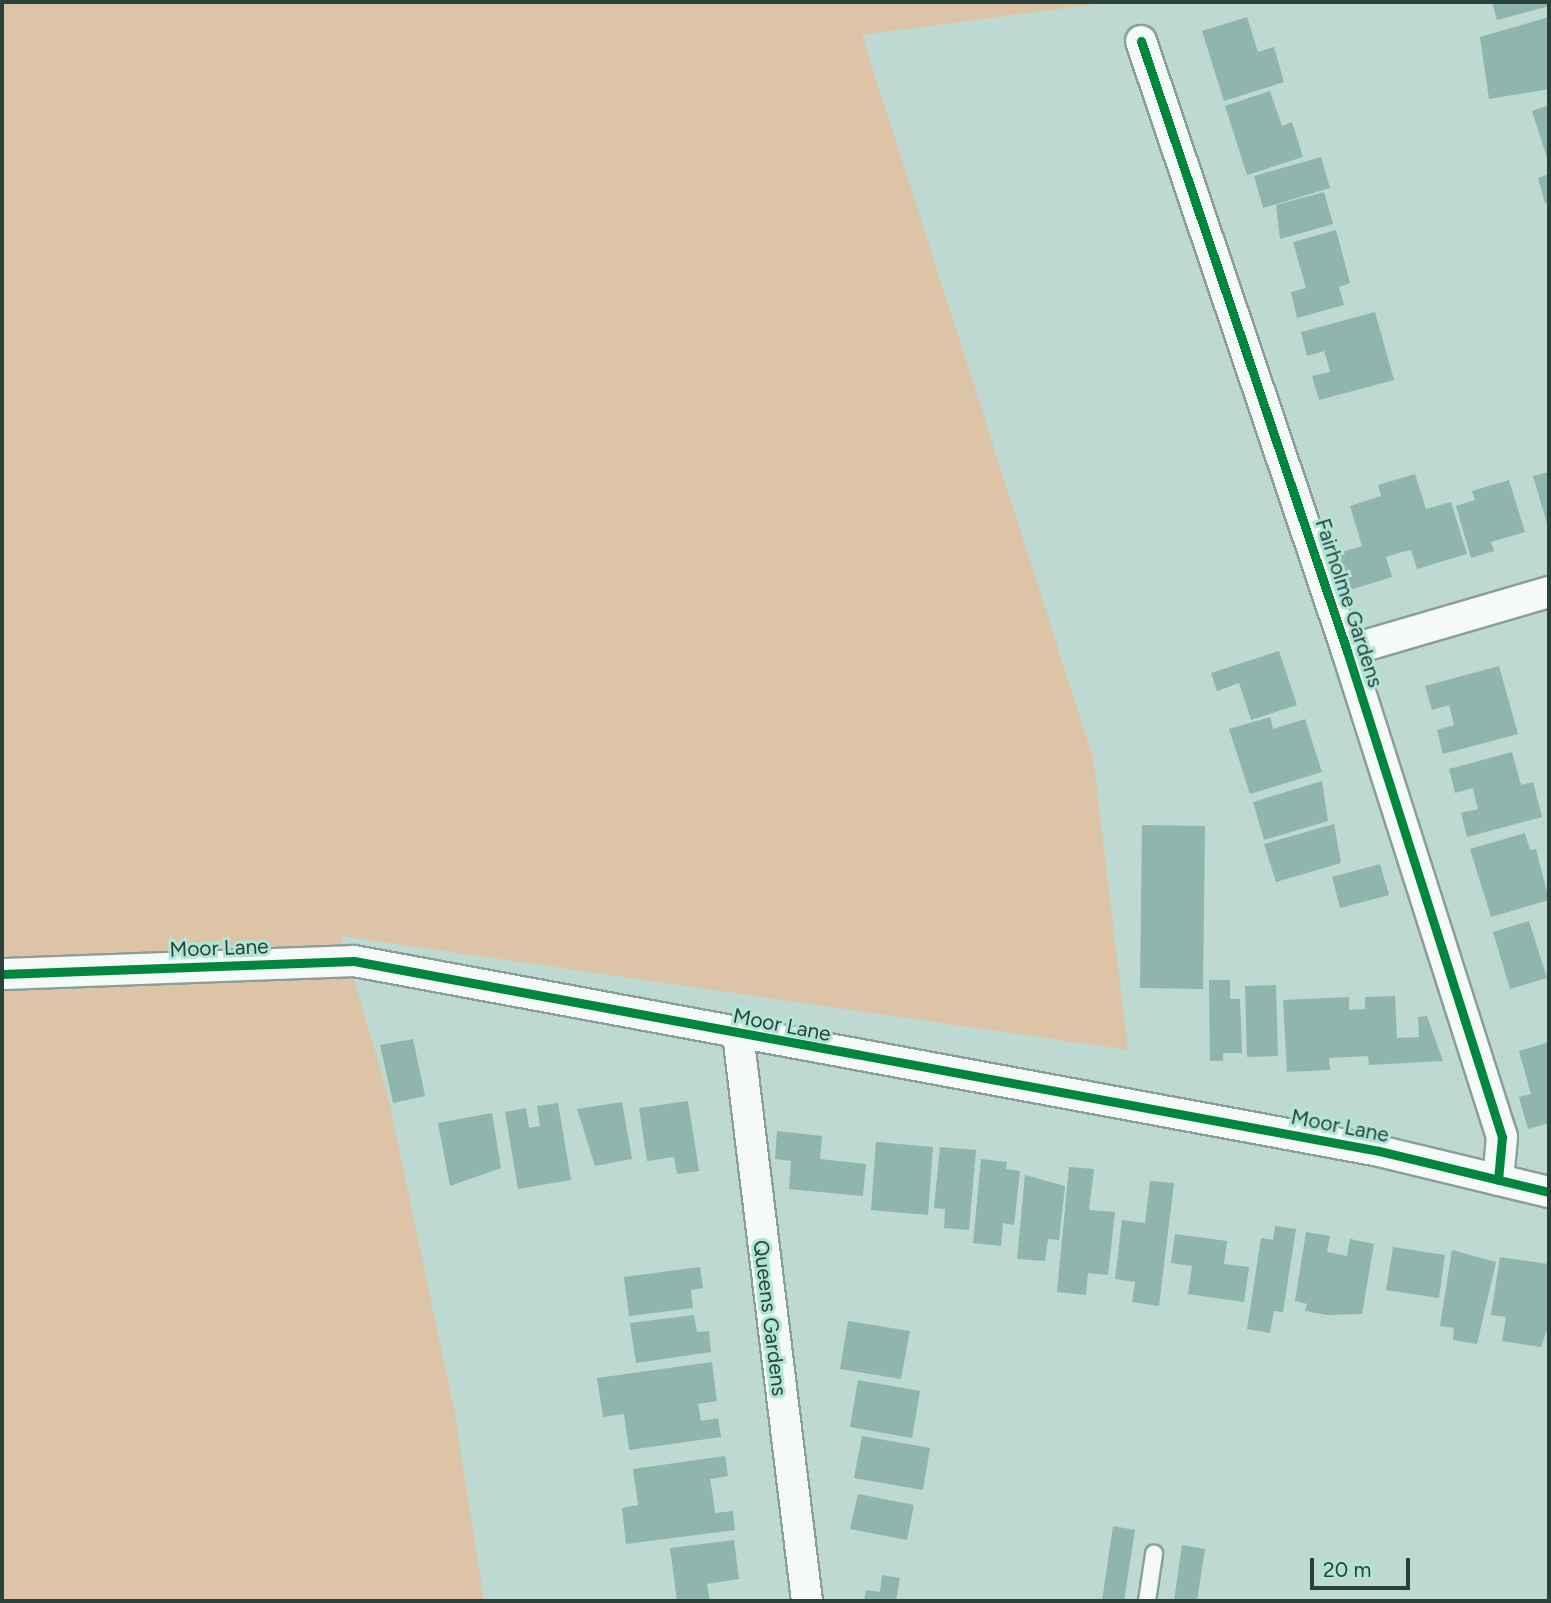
<!DOCTYPE html>
<html>
<head>
<meta charset="utf-8">
<style>
  body { margin:0 }
  #map { position:relative; width:1551px; height:1603px; overflow:hidden; background:#bdd9d1; font-family:Figtree,sans-serif }
  div>[style] { position:absolute }
  .green>* { inset:0; background:#ddc4a6 }
  .building>* { inset:0; background:#8fb5ac }
  .roads { filter:drop-shadow(2px 0 #899f99) drop-shadow(-2px 0 #899f99) drop-shadow(0 2px #899f99) drop-shadow(0 -2px #899f99) }
  .service>* { height:16px; margin:-8px; padding:0 8px; transform-origin:8px; border-radius:8px; background:#f5f9f8 }
  .minor>* { height:30px; margin:-15px; padding:0 15px; transform-origin:15px; border-radius:15px; background:#f5f9f8 }
  .cycleway>* { height:9px; margin:-4.5px; padding:0 4.5px; transform-origin:4.5px; border-radius:4.5px; background:#00873e }
  span { translate:-50% -50%; white-space:nowrap; text-align:center; line-height:1.15; -webkit-text-stroke:6px #b0e6d6; paint-order:stroke }
  .street-label { font-size:21px; color:#2b413b }
  .frame { position:absolute; inset:0; border:4px solid #2b413b; pointer-events:none }
  .scale { position:absolute; left:1310px; top:1558px; width:100px; height:32px; box-sizing:border-box; border:4px solid #2b413b; border-top:0; padding-left:9px; font-size:21px; line-height:24px; white-space:nowrap; color:#2b413b; -webkit-text-stroke:5px #b0e6d6; paint-order:stroke }
</style>
</head>
<body>
<div id="map">
  <div class="green">
    <i style="clip-path:polygon(2px 2px,1111px 2px,862px 35px,1093px 758px,1128px 1050px,341px 936px,387px 1092px,455px 1415px,484px 1601px,2px 1601px)"></i>
  </div>
  <div class="building">
    <i style="clip-path:polygon(1492px 2px,1549px 2px,1549px 6px,1497px 20px)"></i>
    <i style="clip-path:polygon(1247px 17px,1258px 52px,1274px 47px,1284px 82px,1224px 101px,1202px 31px)"></i>
    <i style="clip-path:polygon(1549px 17px,1549px 89px,1489px 99px,1480px 37px)"></i>
    <i style="clip-path:polygon(1270px 91px,1282px 126px,1292px 122px,1303px 157px,1247px 175px,1225px 106px)"></i>
    <i style="clip-path:polygon(1549px 105px,1549px 164px,1532px 111px)"></i>
    <i style="clip-path:polygon(1321px 157px,1330px 188px,1263px 208px,1254px 176px)"></i>
    <i style="clip-path:polygon(1549px 174px,1549px 202px,1545px 203px,1538px 178px)"></i>
    <i style="clip-path:polygon(1324px 192px,1333px 224px,1280px 239px,1276px 205px)"></i>
    <i style="clip-path:polygon(1336px 230px,1350px 283px,1339px 287px,1344px 305px,1297px 318px,1291px 292px,1306px 288px,1293px 242px)"></i>
    <i style="clip-path:polygon(1375px 312px,1394px 380px,1319px 400px,1312px 376px,1330px 372px,1327px 360px,1324px 351px,1307px 356px,1301px 332px)"></i>
    <i style="clip-path:polygon(1549px 472px,1549px 530px,1533px 476px)"></i>
    <i style="clip-path:polygon(1415px 474px,1426px 509px,1451px 502px,1467px 554px,1417px 569px,1411px 550px,1398px 553px,1386px 557px,1392px 577px,1350px 590px,1339px 553px,1362px 546px,1350px 506px,1381px 496px,1378px 485px)"></i>
    <i style="clip-path:polygon(1509px 480px,1525px 532px,1491px 542px,1494px 551px,1471px 558px,1456px 506px,1475px 500px,1472px 491px)"></i>
    <i style="clip-path:polygon(1279px 651px,1297px 705px,1251px 720px,1239px 683px,1217px 691px,1211px 673px)"></i>
    <i style="clip-path:polygon(1499px 666px,1518px 734px,1443px 754px,1437px 730px,1454px 725px,1449px 705px,1432px 710px,1425px 686px)"></i>
    <i style="clip-path:polygon(1270px 717px,1273px 729px,1305px 719px,1322px 772px,1250px 794px,1229px 729px)"></i>
    <i style="clip-path:polygon(1512px 752px,1521px 785px,1533px 782px,1542px 817px,1467px 837px,1461px 813px,1478px 809px,1475px 798px,1473px 788px,1455px 793px,1449px 769px)"></i>
    <i style="clip-path:polygon(1322px 781px,1328px 821px,1264px 840px,1253px 802px)"></i>
    <i style="clip-path:polygon(1334px 824px,1341px 863px,1276px 882px,1264px 844px)"></i>
    <i style="clip-path:polygon(1142px 825px,1205px 826px,1203px 989px,1140px 988px)"></i>
    <i style="clip-path:polygon(1525px 833px,1530px 850px,1536px 849px,1549px 900px,1491px 917px,1470px 849px)"></i>
    <i style="clip-path:polygon(1380px 864px,1389px 895px,1340px 908px,1332px 877px)"></i>
    <i style="clip-path:polygon(1529px 921px,1547px 978px,1510px 989px,1493px 932px)"></i>
    <i style="clip-path:polygon(1209px 980px,1230px 980px,1230px 999px,1240px 999px,1242px 1053px,1223px 1053px,1223px 1061px,1210px 1061px)"></i>
    <i style="clip-path:polygon(1276px 985px,1278px 1056px,1247px 1057px,1245px 986px)"></i>
    <i style="clip-path:polygon(1395px 996px,1397px 1038px,1419px 1037px,1418px 1017px,1427px 1016px,1443px 1061px,1369px 1065px,1368px 1056px,1329px 1058px,1330px 1070px,1287px 1072px,1283px 1000px,1349px 997px,1349px 1010px,1365px 1009px,1365px 997px)"></i>
    <i style="clip-path:polygon(413px 1039px,425px 1096px,393px 1103px,380px 1045px)"></i>
    <i style="clip-path:polygon(1549px 1042px,1549px 1123px,1528px 1129px,1519px 1097px,1531px 1094px,1519px 1051px)"></i>
    <i style="clip-path:polygon(688px 1101px,699px 1171px,677px 1174px,674px 1157px,647px 1161px,639px 1108px)"></i>
    <i style="clip-path:polygon(622px 1102px,632px 1159px,595px 1166px,577px 1109px)"></i>
    <i style="clip-path:polygon(558px 1103px,571px 1180px,518px 1189px,505px 1112px,526px 1108px,529px 1128px,540px 1126px,537px 1106px)"></i>
    <i style="clip-path:polygon(492px 1113px,501px 1168px,450px 1186px,438px 1123px)"></i>
    <i style="clip-path:polygon(777px 1131px,822px 1136px,820px 1159px,866px 1164px,863px 1196px,789px 1189px,791px 1161px,775px 1159px)"></i>
    <i style="clip-path:polygon(876px 1142px,933px 1147px,928px 1215px,871px 1210px)"></i>
    <i style="clip-path:polygon(940px 1147px,976px 1150px,969px 1230px,944px 1228px,945px 1209px,934px 1208px)"></i>
    <i style="clip-path:polygon(981px 1159px,1007px 1162px,1006px 1169px,1020px 1171px,1014px 1225px,1003px 1223px,1001px 1246px,973px 1243px)"></i>
    <i style="clip-path:polygon(1069px 1167px,1094px 1169px,1089px 1210px,1115px 1212px,1108px 1275px,1088px 1273px,1086px 1295px,1057px 1292px)"></i>
    <i style="clip-path:polygon(1025px 1175px,1065px 1186px,1059px 1240px,1048px 1239px,1045px 1261px,1017px 1259px)"></i>
    <i style="clip-path:polygon(1150px 1181px,1174px 1183px,1159px 1306px,1132px 1302px,1135px 1282px,1115px 1279px,1122px 1220px,1145px 1223px)"></i>
    <i style="clip-path:polygon(1275px 1226px,1296px 1229px,1283px 1312px,1274px 1311px,1270px 1333px,1247px 1329px,1261px 1238px,1273px 1240px)"></i>
    <i style="clip-path:polygon(1306px 1232px,1330px 1236px,1327px 1252px,1347px 1256px,1350px 1239px,1374px 1244px,1362px 1314px,1327px 1315px,1305px 1311px,1307px 1304px,1295px 1301px)"></i>
    <i style="clip-path:polygon(1175px 1234px,1227px 1241px,1224px 1264px,1249px 1267px,1244px 1302px,1188px 1294px,1192px 1266px,1171px 1263px)"></i>
    <i style="clip-path:polygon(1393px 1247px,1445px 1255px,1439px 1298px,1386px 1290px)"></i>
    <i style="clip-path:polygon(1452px 1250px,1496px 1262px,1477px 1344px,1453px 1340px,1454px 1328px,1440px 1326px)"></i>
    <i style="clip-path:polygon(1500px 1257px,1549px 1264px,1549px 1324px,1541px 1347px,1502px 1341px,1506px 1317px,1491px 1315px)"></i>
    <i style="clip-path:polygon(700px 1267px,703px 1288px,691px 1290px,693px 1308px,629px 1316px,624px 1277px)"></i>
    <i style="clip-path:polygon(694px 1315px,697px 1332px,709px 1331px,711px 1352px,636px 1363px,630px 1323px)"></i>
    <i style="clip-path:polygon(848px 1321px,910px 1331px,901px 1379px,840px 1369px)"></i>
    <i style="clip-path:polygon(712px 1362px,717px 1401px,698px 1404px,701px 1421px,718px 1418px,721px 1437px,629px 1450px,624px 1414px,603px 1417px,597px 1378px)"></i>
    <i style="clip-path:polygon(858px 1380px,920px 1391px,912px 1438px,850px 1427px)"></i>
    <i style="clip-path:polygon(862px 1436px,930px 1448px,923px 1490px,854px 1478px)"></i>
    <i style="clip-path:polygon(725px 1456px,728px 1476px,710px 1479px,713px 1496px,715px 1513px,733px 1511px,735px 1530px,626px 1544px,622px 1508px,638px 1505px,633px 1469px)"></i>
    <i style="clip-path:polygon(858px 1494px,914px 1505px,907px 1540px,850px 1529px)"></i>
    <i style="clip-path:polygon(1113px 1526px,1135px 1530px,1124px 1601px,1102px 1601px)"></i>
    <i style="clip-path:polygon(734px 1540px,739px 1579px,707px 1584px,710px 1601px,677px 1601px,670px 1548px)"></i>
    <i style="clip-path:polygon(1182px 1545px,1205px 1549px,1197px 1601px,1174px 1601px)"></i>
    <i style="clip-path:polygon(882px 1575px,900px 1578px,896px 1601px,864px 1601px,866px 1590px,880px 1592px)"></i>
  </div>
  <div class="roads">
    <div class="service">
      <i style="left:1147px;top:1601px;width:48px;rotate:-81.5deg"></i>
    </div>
    <div class="minor">
      <i style="left:1141px;top:41px;width:644px;rotate:71.34deg"></i>
      <i style="left:1347px;top:651px;width:510px;rotate:72.31deg"></i>
      <i style="left:1502px;top:1137px;width:43px;rotate:95.3deg"></i>
      <i style="left:1347px;top:651px;width:210px;rotate:-16.3deg"></i>
      <i style="left:2px;top:974px;width:352px;rotate:-2.1deg"></i>
      <i style="left:354px;top:961px;width:1042px;rotate:10.5deg"></i>
      <i style="left:1379px;top:1151px;width:175px;rotate:13.6deg"></i>
      <i style="left:738px;top:1034px;width:571px;rotate:83.06deg"></i>
    </div>
  </div>
  <div class="cycleway">
    <i style="left:1141px;top:41px;width:644px;rotate:71.34deg"></i>
    <i style="left:1347px;top:651px;width:510px;rotate:72.31deg"></i>
    <i style="left:1502px;top:1137px;width:43px;rotate:95.3deg"></i>
    <i style="left:2px;top:974px;width:352px;rotate:-2.1deg"></i>
    <i style="left:354px;top:961px;width:1042px;rotate:10.5deg"></i>
    <i style="left:1379px;top:1151px;width:175px;rotate:13.6deg"></i>
  </div>
  <div class="street-label">
    <span style="left:1349px;top:603px;rotate:72deg">Fairholme Gardens</span>
    <span style="left:219px;top:948px;rotate:-2deg">Moor Lane</span>
    <span style="left:782px;top:1025px;rotate:11deg">Moor Lane</span>
    <span style="left:1340px;top:1126px;rotate:11deg">Moor Lane</span>
    <span style="left:770px;top:1318px;rotate:83deg">Queens Gardens</span>
  </div>
  <div class="frame"></div>
  <div class="scale">20 m</div>
</div>
</body>
</html>
